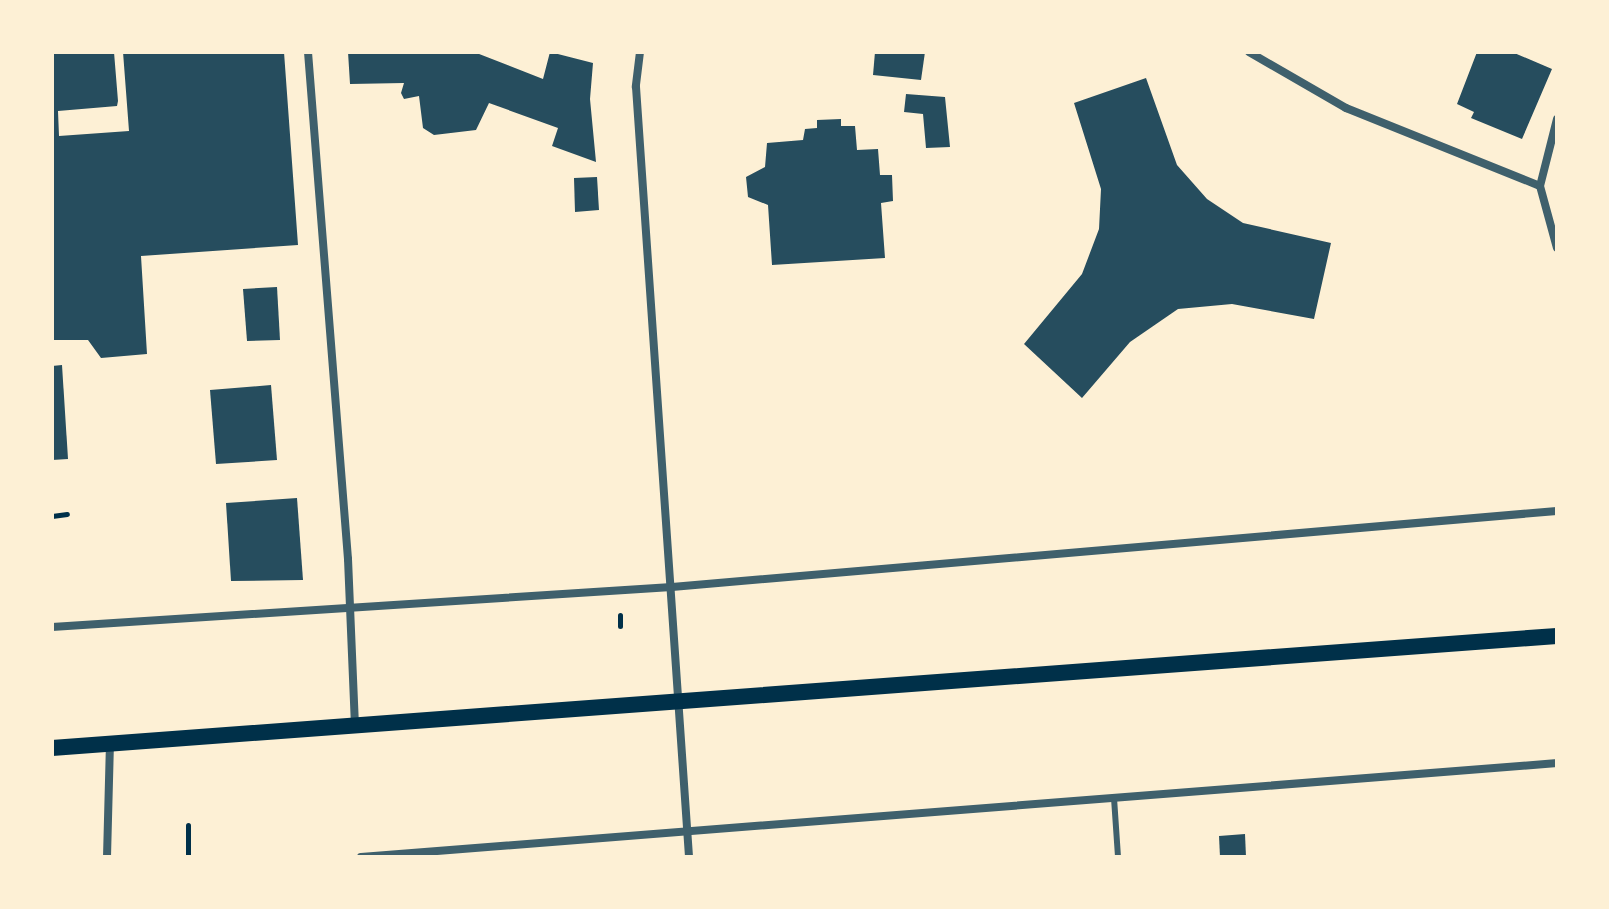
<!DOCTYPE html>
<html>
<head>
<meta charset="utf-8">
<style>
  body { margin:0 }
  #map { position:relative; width:1609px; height:909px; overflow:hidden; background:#fdf0d5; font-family:"Golos Text",sans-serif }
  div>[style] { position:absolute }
  .building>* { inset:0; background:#264d5e }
  .path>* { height:5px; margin:-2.5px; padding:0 2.5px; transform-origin:2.5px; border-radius:2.5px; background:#003049 }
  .service>* { height:6px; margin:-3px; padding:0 3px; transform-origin:3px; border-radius:3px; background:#3f606c }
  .minor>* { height:8px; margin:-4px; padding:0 4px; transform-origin:4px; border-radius:4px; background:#3f606c }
  .secondary>* { height:16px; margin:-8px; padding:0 8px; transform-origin:8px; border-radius:8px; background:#003049 }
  span { translate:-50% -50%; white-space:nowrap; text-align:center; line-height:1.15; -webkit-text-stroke:8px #fdf0d5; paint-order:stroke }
  .frame { position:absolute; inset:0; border:54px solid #fdf0d5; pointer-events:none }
</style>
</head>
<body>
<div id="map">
  <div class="building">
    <i style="clip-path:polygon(52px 52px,114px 52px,118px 101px,117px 106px,58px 111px,59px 136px,129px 131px,123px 52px,284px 52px,298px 245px,141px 256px,147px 354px,101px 358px,88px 340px,52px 340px)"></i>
    <i style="clip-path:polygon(348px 52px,474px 52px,543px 79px,550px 52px,593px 63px,590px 99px,596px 162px,552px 146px,558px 128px,489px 103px,476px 130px,434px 135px,423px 128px,419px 96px,404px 99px,401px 93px,404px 83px,350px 84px)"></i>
    <i style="clip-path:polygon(875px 52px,925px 52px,921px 80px,873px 75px)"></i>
    <i style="clip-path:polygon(1477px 52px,1512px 52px,1552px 69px,1522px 139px,1471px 118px,1474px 112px,1457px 104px)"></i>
    <i style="clip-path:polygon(1146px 78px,1177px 165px,1207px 199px,1243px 223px,1331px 243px,1314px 319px,1232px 304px,1178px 309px,1130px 342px,1082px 398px,1024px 344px,1082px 274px,1099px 229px,1101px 189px,1074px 103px)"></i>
    <i style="clip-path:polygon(906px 94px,945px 97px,950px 147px,926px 148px,923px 114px,904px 112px)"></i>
    <i style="clip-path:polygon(841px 119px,841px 126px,855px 126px,857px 150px,878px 149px,880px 175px,892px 175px,893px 201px,881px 203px,885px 258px,772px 265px,768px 205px,748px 197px,746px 177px,765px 167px,767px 143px,803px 140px,805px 129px,817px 128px,817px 120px)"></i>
    <i style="clip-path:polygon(597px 177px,599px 210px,575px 212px,574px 178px)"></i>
    <i style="clip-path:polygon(277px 287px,280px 340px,247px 341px,243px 289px)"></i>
    <i style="clip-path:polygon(62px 365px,68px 459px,52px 460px,52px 366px)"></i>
    <i style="clip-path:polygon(271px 385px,277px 460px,216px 464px,210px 390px)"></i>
    <i style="clip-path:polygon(297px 498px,303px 580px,231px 581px,226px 503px)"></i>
    <i style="clip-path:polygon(1245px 834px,1246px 857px,1220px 857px,1219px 836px)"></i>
  </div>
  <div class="path">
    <i style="left:52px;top:516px;width:15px;rotate:-8deg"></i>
    <i style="left:620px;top:615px;width:11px;rotate:90deg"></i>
    <i style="left:188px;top:825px;width:32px;rotate:90deg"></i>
  </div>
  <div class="service">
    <i style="left:1114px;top:798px;width:59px;rotate:86.1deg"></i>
  </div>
  <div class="minor">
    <i style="left:308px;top:52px;width:509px;rotate:85.49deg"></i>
    <i style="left:348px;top:559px;width:165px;rotate:87.6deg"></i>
    <i style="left:640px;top:52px;width:35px;rotate:97deg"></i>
    <i style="left:636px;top:87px;width:772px;rotate:86.06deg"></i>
    <i style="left:1249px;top:52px;width:112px;rotate:30deg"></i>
    <i style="left:1346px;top:108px;width:209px;rotate:21.9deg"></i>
    <i style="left:1557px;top:119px;width:69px;rotate:104.2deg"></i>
    <i style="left:1540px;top:186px;width:64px;rotate:74.7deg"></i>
    <i style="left:52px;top:627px;width:621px;rotate:-3.69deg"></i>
    <i style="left:672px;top:587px;width:888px;rotate:-4.91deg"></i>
    <i style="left:107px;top:857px;width:113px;rotate:-88.5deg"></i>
    <i style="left:361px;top:857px;width:1200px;rotate:-4.49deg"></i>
  </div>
  <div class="secondary">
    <i style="left:52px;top:748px;width:1509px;rotate:-4.26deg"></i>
  </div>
  <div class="frame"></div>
</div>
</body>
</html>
